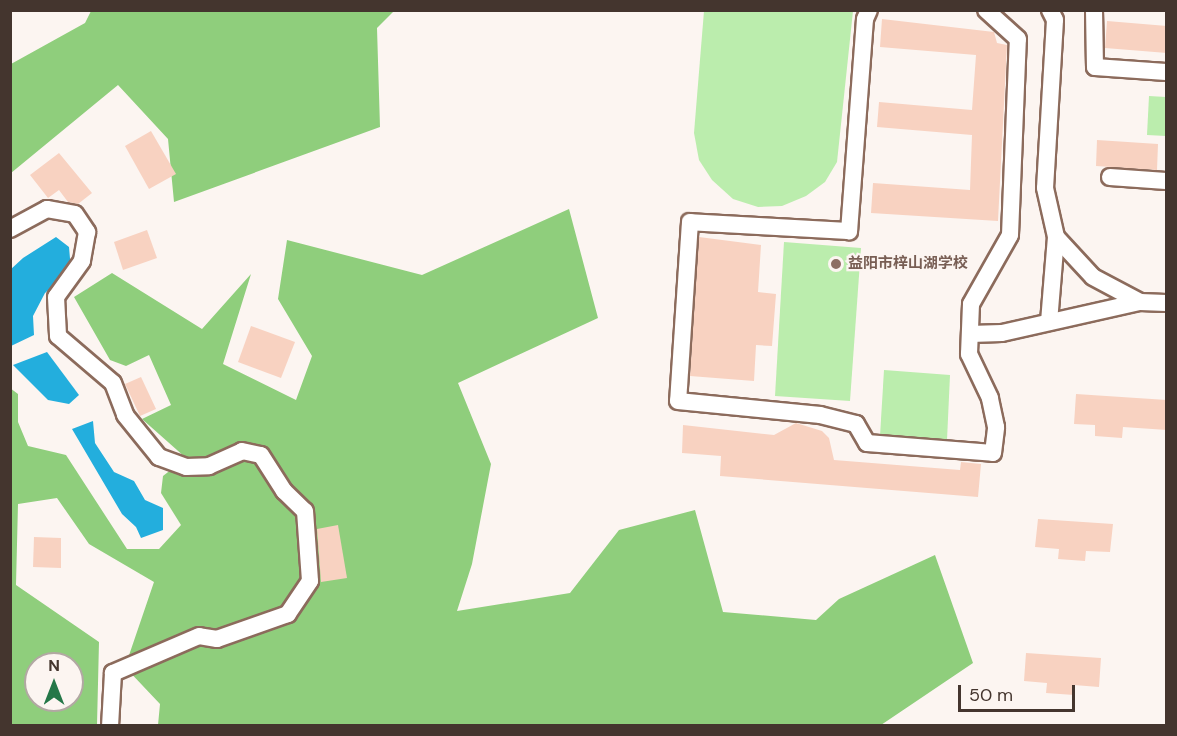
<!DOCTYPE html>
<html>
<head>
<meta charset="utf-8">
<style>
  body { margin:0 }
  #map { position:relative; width:1177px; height:736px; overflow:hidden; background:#fcf5f1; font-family:"DM Sans","Noto Sans SC",sans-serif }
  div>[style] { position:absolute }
  .green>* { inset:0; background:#bbedad }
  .forest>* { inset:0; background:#8fce7c }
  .water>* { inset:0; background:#23aedd }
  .building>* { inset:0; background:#f8d2c1 }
  .roads { filter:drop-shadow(2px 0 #8c6b5c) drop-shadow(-2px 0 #8c6b5c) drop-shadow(0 2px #8c6b5c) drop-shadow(0 -2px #8c6b5c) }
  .minor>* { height:16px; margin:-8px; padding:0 8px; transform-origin:8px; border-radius:8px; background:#fff }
  .dots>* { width:16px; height:16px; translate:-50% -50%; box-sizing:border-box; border:3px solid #fcf5f1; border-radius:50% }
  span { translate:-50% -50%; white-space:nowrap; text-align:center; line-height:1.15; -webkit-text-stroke:4.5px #fcf5f1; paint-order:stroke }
  .education-label { font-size:15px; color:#785e54; font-weight:700 }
  .left { translate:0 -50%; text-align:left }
  .frame { position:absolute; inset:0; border:12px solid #44352e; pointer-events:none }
  .north { position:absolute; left:24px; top:652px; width:60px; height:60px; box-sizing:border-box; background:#fcf5f1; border:2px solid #b2a8a3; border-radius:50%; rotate:0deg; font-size:16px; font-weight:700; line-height:24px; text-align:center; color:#44352e }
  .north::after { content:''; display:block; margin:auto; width:21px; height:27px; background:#257748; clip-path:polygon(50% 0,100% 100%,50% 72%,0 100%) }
  .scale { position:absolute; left:958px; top:685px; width:117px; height:27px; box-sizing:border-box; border:3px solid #44352e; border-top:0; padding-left:8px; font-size:18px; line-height:21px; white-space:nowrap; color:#44352e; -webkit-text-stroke:4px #fcf5f1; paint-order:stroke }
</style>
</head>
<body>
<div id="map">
  <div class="green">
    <i style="clip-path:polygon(704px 11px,853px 11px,837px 162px,825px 182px,806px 196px,782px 206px,758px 207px,733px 199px,712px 180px,699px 160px,694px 133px)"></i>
    <i style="clip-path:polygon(1149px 96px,1166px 97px,1166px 136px,1147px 135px)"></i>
    <i style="clip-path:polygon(784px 242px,861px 248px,850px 401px,775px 396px)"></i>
    <i style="clip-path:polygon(884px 370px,950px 375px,947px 440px,880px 436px)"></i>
  </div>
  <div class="forest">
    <i style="clip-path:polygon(91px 11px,394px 11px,377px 28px,380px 127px,174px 202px,168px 139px,118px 85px,11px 173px,11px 64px,85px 23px)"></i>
    <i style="clip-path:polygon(evenodd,569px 209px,598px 318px,458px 383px,491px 464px,472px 564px,457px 611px,570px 593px,619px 530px,695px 510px,723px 612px,816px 620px,839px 599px,935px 555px,973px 663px,881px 725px,158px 725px,160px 704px,125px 667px,154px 582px,89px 544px,57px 498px,18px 504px,16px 585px,99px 642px,97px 725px,11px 725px,10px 388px,18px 394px,18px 422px,28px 446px,66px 455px,127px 549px,159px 549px,181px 525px,161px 493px,163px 476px,186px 458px,142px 419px,171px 405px,149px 355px,126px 366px,110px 360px,74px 297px,112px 273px,202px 329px,251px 274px,223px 364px,296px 400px,312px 356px,278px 299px,287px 240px,422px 275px,569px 209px,36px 664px,72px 664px,72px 700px,36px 700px,36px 664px)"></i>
  </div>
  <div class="water">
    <i style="clip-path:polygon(56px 237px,69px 247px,71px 270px,45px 293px,33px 316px,34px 335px,11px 346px,10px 270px,23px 258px)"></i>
    <i style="clip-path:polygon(47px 352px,79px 395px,69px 404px,48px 400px,13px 365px)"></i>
    <i style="clip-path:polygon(93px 421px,95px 443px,114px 472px,134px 481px,145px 500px,163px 508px,163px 530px,141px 538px,136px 527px,122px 514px,72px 429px)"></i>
  </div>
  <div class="building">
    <i style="clip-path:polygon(882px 19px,994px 32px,997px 43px,1007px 45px,998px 221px,871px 213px,873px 183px,970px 190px,972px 135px,877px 127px,879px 102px,972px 110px,976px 55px,880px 47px)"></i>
    <i style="clip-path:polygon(1107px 21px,1167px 26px,1167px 53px,1105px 48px)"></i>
    <i style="clip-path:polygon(151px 131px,176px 174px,149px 189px,125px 146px)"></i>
    <i style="clip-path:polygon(1097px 140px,1158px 144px,1157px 170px,1096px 166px)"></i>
    <i style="clip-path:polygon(59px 153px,92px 193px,78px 204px,68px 202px,59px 190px,48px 198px,30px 175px)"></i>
    <i style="clip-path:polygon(147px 230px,157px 258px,123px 270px,114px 242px)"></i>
    <i style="clip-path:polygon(699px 237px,761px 245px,758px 292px,776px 294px,772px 346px,756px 345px,754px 381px,690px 376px)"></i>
    <i style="clip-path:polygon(251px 326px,295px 342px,281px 378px,238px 362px)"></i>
    <i style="clip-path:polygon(141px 377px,156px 409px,140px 416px,125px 384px)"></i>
    <i style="clip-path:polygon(1076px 394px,1167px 400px,1167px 430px,1123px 427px,1122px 438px,1095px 436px,1095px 425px,1074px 424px)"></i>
    <i style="clip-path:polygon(796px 423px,822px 431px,829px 438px,834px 460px,960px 470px,961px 462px,981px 464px,978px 497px,720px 476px,721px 456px,682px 453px,683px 425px,774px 435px)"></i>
    <i style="clip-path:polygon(1038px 519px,1113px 524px,1110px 552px,1086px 551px,1085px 561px,1058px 559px,1059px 549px,1035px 547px)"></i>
    <i style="clip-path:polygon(338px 525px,347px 578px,321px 582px,317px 529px)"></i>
    <i style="clip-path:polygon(34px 537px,61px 538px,61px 568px,33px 567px)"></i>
    <i style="clip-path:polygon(1026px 653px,1101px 658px,1099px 687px,1074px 685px,1074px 695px,1046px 693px,1047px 683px,1024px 681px)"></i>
  </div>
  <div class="roads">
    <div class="minor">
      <i style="left:869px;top:10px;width:10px;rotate:114deg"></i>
      <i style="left:865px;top:19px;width:213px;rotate:94.3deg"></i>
      <i style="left:849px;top:231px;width:159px;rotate:-176.8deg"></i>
      <i style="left:690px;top:222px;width:179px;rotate:93.8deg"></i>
      <i style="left:678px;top:401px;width:143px;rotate:5.6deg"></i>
      <i style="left:820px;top:415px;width:37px;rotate:14deg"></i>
      <i style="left:856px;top:424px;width:22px;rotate:60deg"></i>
      <i style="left:867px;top:443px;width:126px;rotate:4.5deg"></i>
      <i style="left:993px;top:453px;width:26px;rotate:-83deg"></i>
      <i style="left:996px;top:427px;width:30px;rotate:-102deg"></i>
      <i style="left:990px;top:398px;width:49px;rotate:-115.5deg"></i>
      <i style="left:969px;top:354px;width:50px;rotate:-87.7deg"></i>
      <i style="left:971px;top:304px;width:79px;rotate:-60.5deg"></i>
      <i style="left:1010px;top:235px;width:196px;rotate:-87.7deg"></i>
      <i style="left:1018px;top:39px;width:43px;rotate:-137.8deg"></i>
      <i style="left:1050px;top:10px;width:11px;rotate:63deg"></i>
      <i style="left:1055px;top:20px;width:168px;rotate:93.4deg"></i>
      <i style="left:1045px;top:188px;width:50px;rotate:77.3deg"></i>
      <i style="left:1056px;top:237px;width:54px;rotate:47.2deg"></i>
      <i style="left:1093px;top:277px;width:53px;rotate:28deg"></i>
      <i style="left:1140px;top:302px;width:26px;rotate:2deg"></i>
      <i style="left:1094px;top:10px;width:57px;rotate:89deg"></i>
      <i style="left:1095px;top:67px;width:71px;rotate:4deg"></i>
      <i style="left:1110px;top:177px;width:56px;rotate:4.1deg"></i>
      <i style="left:10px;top:229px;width:42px;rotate:-28.4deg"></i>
      <i style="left:47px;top:209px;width:28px;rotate:10deg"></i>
      <i style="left:75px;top:214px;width:22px;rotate:56deg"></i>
      <i style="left:87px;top:232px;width:29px;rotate:100deg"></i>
      <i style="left:82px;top:261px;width:44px;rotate:125.8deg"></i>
      <i style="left:56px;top:297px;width:39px;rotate:87deg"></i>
      <i style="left:58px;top:336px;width:72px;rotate:40.5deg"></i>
      <i style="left:113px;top:383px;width:34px;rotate:69deg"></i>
      <i style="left:125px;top:415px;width:54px;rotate:51deg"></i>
      <i style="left:159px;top:457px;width:29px;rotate:20deg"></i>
      <i style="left:186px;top:467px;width:23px;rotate:-2deg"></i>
      <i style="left:209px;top:466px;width:36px;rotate:-24deg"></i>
      <i style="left:242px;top:451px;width:19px;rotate:12deg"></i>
      <i style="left:261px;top:455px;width:43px;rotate:57.4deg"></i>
      <i style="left:284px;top:491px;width:29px;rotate:44deg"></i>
      <i style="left:305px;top:511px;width:70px;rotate:85.9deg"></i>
      <i style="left:310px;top:581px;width:40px;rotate:124deg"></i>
      <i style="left:288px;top:614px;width:75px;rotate:160.6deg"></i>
      <i style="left:217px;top:639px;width:18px;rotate:-171deg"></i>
      <i style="left:199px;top:636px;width:94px;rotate:156.7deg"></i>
      <i style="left:113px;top:673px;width:53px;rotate:93.2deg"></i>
      <i style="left:1049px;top:322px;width:85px;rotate:-85.3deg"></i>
      <i style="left:970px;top:334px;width:32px;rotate:-2deg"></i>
      <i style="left:1002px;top:333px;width:141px;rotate:-12.7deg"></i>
    </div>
  </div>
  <div class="dots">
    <i style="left:836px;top:264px;background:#8d6e63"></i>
  </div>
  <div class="education-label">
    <span class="left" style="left:848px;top:264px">益阳市梓山湖学校</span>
  </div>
  <div class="frame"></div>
  <div class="north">N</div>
  <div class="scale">50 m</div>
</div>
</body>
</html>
